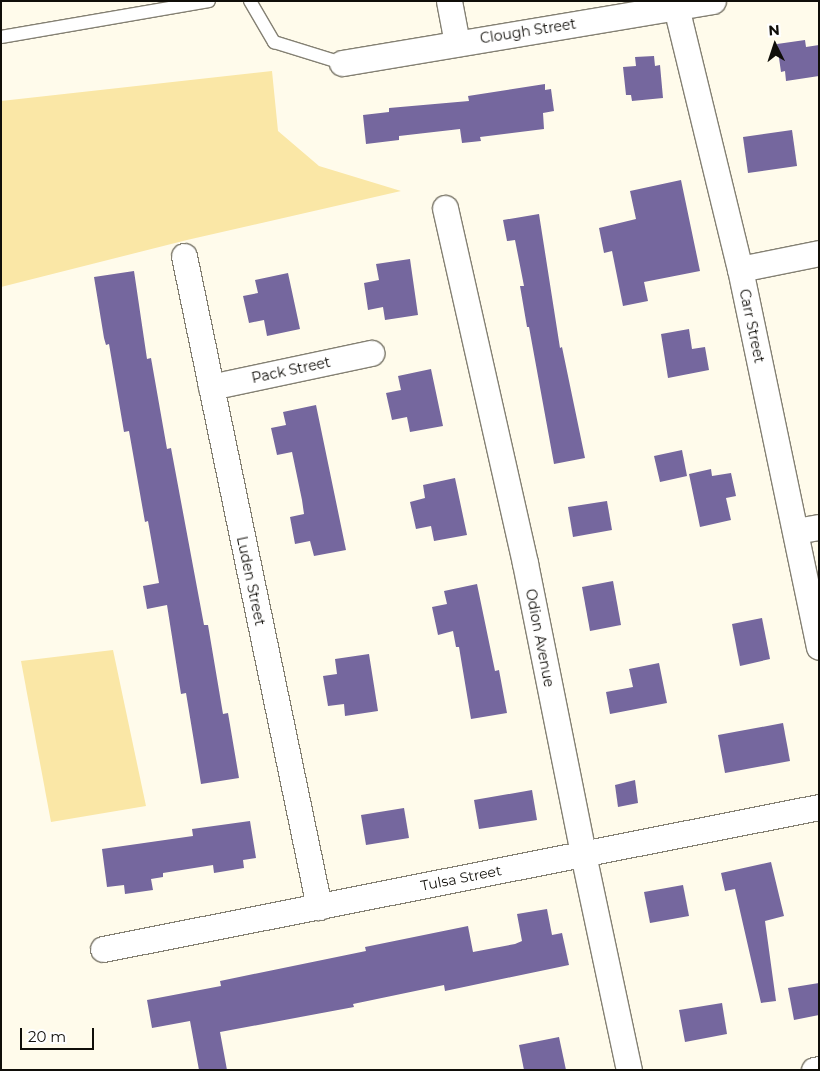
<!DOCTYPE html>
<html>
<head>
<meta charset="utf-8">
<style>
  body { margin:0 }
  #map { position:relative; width:820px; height:1071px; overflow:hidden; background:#fffbeb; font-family:Montserrat,sans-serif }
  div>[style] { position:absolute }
  .green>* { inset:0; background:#fae7a6 }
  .building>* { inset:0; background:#75679e }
  .roads { filter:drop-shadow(1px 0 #848073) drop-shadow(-1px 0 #848073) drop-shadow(0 1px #848073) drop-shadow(0 -1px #848073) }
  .service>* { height:12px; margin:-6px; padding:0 6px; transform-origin:6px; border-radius:6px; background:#fff }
  .minor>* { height:25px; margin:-12.5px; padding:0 12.5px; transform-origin:12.5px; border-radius:12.5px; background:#fff }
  span { translate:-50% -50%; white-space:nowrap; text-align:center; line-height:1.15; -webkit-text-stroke:4px #fff; paint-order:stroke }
  .street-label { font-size:14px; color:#100e09 }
  .frame { position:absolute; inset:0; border:2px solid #100e09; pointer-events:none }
  .north { position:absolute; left:750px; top:20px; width:50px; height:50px; -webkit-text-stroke:4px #fff; paint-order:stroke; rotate:356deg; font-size:14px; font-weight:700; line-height:20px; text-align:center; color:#100e09 }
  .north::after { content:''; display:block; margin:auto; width:18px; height:22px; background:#100e09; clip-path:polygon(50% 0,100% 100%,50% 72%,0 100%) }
  .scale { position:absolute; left:20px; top:1028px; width:74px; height:22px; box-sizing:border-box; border:2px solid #100e09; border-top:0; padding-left:6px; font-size:15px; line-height:18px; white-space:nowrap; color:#100e09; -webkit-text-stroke:4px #fff; paint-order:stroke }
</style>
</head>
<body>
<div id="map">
  <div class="green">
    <i style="clip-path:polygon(272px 71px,278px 131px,319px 166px,401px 191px,187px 240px,1px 287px,1px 101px)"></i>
    <i style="clip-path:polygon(113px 650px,146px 806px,51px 822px,21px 661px)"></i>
  </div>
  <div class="building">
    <i style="clip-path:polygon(805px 40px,806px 47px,819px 45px,819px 76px,786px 81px,785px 71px,781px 72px,777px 44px)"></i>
    <i style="clip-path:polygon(654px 56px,655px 66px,660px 65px,663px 98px,632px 101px,631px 95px,626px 95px,623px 67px,636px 66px,635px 57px)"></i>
    <i style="clip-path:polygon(545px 84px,545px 90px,551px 89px,554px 111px,543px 113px,544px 129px,480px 137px,481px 141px,462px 143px,460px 129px,399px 136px,399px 140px,366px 144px,363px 115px,389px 112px,389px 108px,469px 101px,468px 96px)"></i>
    <i style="clip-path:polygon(792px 130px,797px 166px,748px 173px,743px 137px)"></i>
    <i style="clip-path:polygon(681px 180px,700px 271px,644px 282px,648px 301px,623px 306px,612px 251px,604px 253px,599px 228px,636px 219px,630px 191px)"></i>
    <i style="clip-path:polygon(539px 214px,560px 348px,562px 347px,585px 458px,554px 464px,529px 327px,527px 327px,520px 286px,524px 286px,515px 240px,507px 241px,503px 220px)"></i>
    <i style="clip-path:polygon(410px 259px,418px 315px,385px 320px,383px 307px,368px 310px,364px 283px,379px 280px,376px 264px)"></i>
    <i style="clip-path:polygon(134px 271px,147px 359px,151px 358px,167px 449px,171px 448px,204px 625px,208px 625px,223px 714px,228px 713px,239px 778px,201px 784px,186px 693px,181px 694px,167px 605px,147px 609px,143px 586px,159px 583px,148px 521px,145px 522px,129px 431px,124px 432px,109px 344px,106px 345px,104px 338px,94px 277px)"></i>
    <i style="clip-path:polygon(288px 273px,300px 329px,267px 336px,264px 320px,249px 323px,243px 296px,258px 293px,255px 280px)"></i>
    <i style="clip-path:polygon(689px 329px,692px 349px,705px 347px,709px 370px,668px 378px,661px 334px)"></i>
    <i style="clip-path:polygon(431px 369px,443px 426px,410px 432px,407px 417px,392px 420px,386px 393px,401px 390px,398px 376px)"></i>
    <i style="clip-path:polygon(316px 405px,346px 550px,314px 556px,310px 541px,295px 544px,290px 517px,304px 514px,302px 500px,292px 452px,277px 455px,271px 428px,286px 425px,283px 412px)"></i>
    <i style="clip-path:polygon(682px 450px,687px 476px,660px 482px,654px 456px)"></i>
    <i style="clip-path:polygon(711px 469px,712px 476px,731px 473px,736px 496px,726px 498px,731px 520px,700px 527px,689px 474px)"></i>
    <i style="clip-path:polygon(455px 478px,467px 535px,434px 541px,431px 526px,416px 529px,410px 502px,425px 498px,423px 485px)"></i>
    <i style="clip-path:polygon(607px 501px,612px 530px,573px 537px,568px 507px)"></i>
    <i style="clip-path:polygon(613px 581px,621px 625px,590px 631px,582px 587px)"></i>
    <i style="clip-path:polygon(477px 584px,495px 671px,499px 670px,507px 713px,471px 719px,459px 647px,456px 647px,453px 631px,438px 635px,432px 607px,447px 604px,444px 591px)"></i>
    <i style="clip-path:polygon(762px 618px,770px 659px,740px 666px,732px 624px)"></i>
    <i style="clip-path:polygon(369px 654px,378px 711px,345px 716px,344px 704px,328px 706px,323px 676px,337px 674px,335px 659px)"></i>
    <i style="clip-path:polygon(659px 663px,667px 703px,610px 714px,606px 692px,633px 687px,629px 669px)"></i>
    <i style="clip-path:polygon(783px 723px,790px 761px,725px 773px,718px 735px)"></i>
    <i style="clip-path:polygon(635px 780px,638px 803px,618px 807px,615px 785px)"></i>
    <i style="clip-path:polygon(532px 790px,537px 820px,479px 829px,474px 800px)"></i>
    <i style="clip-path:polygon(404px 808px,409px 838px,366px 845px,361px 815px)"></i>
    <i style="clip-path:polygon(250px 821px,256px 858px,243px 860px,244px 868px,214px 873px,213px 865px,163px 873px,163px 877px,151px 879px,153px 890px,125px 894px,124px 885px,107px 887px,102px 849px,193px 836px,192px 829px)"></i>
    <i style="clip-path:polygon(771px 862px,784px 916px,765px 921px,776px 1001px,761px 1003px,735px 889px,725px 891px,721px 873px)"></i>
    <i style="clip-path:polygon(683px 885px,689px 916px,650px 923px,644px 892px)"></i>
    <i style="clip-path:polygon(547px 909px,552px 935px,562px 933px,569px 965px,445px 991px,444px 985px,353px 1004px,354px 1007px,220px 1032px,227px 1070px,199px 1070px,190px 1021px,152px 1028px,147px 1000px,221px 986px,220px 981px,366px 951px,365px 947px,468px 926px,473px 952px,515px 944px,522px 941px,517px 914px)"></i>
    <i style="clip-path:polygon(819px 983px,819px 1015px,794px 1020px,788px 988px)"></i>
    <i style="clip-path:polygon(722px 1003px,727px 1034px,685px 1042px,679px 1010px)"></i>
    <i style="clip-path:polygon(559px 1037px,566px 1070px,524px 1070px,519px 1045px)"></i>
  </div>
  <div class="roads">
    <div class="service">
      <i style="left:250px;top:1px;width:48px;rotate:59.7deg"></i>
      <i style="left:274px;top:42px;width:71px;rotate:17.2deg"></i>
      <i style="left:1px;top:37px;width:211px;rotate:-9.8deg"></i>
    </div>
    <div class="minor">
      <i style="left:449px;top:1px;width:43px;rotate:79.2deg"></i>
      <i style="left:676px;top:7px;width:270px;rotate:76.3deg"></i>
      <i style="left:740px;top:269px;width:386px;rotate:78.2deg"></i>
      <i style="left:342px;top:63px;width:376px;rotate:-9.5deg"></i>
      <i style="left:445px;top:208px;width:364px;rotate:77.3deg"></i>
      <i style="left:525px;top:563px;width:297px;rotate:78.7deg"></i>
      <i style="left:583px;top:854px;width:221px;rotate:78deg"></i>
      <i style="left:184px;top:256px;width:665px;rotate:78.28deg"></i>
      <i style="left:740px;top:269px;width:81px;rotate:-11.4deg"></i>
      <i style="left:211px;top:387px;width:164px;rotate:-12deg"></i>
      <i style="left:796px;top:531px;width:23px;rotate:-10deg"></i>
      <i style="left:103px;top:949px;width:730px;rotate:-11.22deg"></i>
      <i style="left:814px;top:1070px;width:5px;rotate:-11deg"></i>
    </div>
  </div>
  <div class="street-label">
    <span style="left:528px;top:31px;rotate:-9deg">Clough Street</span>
    <span style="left:752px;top:326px;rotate:78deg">Carr Street</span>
    <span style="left:291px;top:370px;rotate:-12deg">Pack Street</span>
    <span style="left:251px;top:581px;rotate:78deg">Luden Street</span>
    <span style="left:540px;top:638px;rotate:79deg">Odion Avenue</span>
    <span style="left:461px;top:878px;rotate:-11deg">Tulsa Street</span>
  </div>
  <div class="frame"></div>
  <div class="north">N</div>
  <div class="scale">20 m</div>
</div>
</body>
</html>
